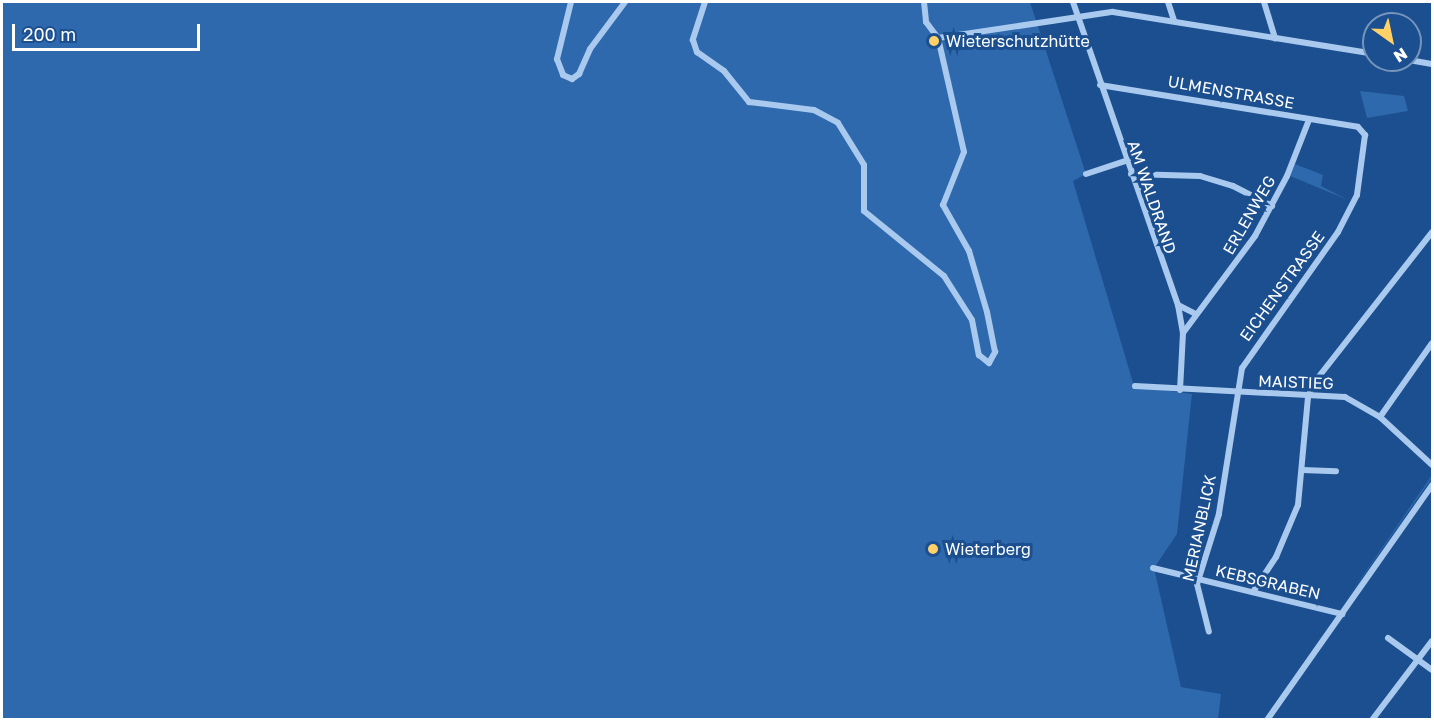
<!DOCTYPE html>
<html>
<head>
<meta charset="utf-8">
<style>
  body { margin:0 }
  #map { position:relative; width:1434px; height:721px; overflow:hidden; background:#1b4f8f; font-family:"Golos Text",sans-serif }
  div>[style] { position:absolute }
  .green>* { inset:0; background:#2e69ad }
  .minor>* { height:6px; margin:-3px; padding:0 3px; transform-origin:3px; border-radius:3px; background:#a9c9ee }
  .dots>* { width:16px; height:16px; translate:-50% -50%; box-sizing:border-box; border:3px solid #1b4f8f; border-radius:50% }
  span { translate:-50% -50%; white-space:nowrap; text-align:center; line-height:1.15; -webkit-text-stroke:6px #1b4f8f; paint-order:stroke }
  .poi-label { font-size:16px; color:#fff }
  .left { translate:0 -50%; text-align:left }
  .street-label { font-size:16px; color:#fff }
  .frame { position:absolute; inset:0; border:3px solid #fff; pointer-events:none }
  .north { position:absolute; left:1362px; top:12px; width:60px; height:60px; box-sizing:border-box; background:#1b4f8f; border:2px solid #7695bc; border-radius:50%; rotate:147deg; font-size:16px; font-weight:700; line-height:24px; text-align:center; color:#fff }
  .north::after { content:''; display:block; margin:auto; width:21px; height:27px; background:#ffd166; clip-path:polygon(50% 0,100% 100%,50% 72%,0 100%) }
  .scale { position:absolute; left:12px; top:24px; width:188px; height:27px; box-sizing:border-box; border:3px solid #fff; border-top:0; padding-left:8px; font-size:18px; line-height:21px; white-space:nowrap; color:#fff; -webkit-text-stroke:4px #1b4f8f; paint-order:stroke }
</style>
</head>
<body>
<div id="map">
  <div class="green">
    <i style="clip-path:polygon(2px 2px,1030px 2px,1086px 174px,1073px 181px,1134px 386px,1192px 394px,1177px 534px,1154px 568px,1181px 687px,1221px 694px,1218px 719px,2px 719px)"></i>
    <i style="clip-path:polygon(1360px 91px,1404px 96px,1408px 111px,1367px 118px)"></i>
    <i style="clip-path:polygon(1295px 164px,1323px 175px,1321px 186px,1348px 200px,1290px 176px)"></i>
    <i style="clip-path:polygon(1432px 475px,1432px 478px,1340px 609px)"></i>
  </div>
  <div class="minor">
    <i style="left:571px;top:2px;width:59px;rotate:103.8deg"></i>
    <i style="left:557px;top:59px;width:17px;rotate:69deg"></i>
    <i style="left:563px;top:75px;width:10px;rotate:24deg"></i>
    <i style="left:572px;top:79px;width:9px;rotate:-36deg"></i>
    <i style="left:579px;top:74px;width:27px;rotate:-66deg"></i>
    <i style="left:590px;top:49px;width:59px;rotate:-53.3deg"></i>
    <i style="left:705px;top:2px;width:40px;rotate:108deg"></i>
    <i style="left:693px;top:40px;width:13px;rotate:72deg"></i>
    <i style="left:697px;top:52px;width:33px;rotate:35deg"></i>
    <i style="left:724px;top:71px;width:40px;rotate:51deg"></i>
    <i style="left:749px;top:102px;width:65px;rotate:7deg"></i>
    <i style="left:814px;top:110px;width:27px;rotate:28deg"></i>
    <i style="left:838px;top:123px;width:49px;rotate:58.2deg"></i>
    <i style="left:864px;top:165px;width:46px;rotate:90deg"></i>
    <i style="left:864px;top:211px;width:103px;rotate:39.1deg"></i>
    <i style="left:944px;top:276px;width:52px;rotate:57.5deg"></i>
    <i style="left:972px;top:320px;width:36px;rotate:79deg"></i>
    <i style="left:979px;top:355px;width:13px;rotate:39deg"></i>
    <i style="left:989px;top:363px;width:13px;rotate:-61deg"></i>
    <i style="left:995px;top:352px;width:41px;rotate:-101.3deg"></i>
    <i style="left:987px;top:312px;width:64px;rotate:-106.4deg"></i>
    <i style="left:969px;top:251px;width:53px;rotate:-119.5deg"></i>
    <i style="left:943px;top:205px;width:57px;rotate:-68.4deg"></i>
    <i style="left:964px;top:152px;width:117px;rotate:-102.8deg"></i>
    <i style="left:924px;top:2px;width:20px;rotate:84deg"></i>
    <i style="left:926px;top:22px;width:20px;rotate:53deg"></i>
    <i style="left:1073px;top:2px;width:321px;rotate:70.9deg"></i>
    <i style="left:1178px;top:305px;width:28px;rotate:80deg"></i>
    <i style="left:1183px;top:333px;width:57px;rotate:93deg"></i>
    <i style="left:1168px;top:2px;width:20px;rotate:72deg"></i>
    <i style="left:1264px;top:2px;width:38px;rotate:73deg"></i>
    <i style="left:938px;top:38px;width:177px;rotate:-8.5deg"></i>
    <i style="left:1113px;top:12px;width:264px;rotate:9.1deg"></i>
    <i style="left:1409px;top:60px;width:23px;rotate:10deg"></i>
    <i style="left:1100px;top:85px;width:261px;rotate:9.2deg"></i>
    <i style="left:1358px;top:127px;width:11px;rotate:49deg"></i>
    <i style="left:1365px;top:135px;width:61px;rotate:97.6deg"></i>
    <i style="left:1357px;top:195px;width:42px;rotate:117.2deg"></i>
    <i style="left:1338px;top:232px;width:166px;rotate:125.2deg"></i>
    <i style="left:1242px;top:368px;width:148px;rotate:99deg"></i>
    <i style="left:1219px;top:514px;width:73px;rotate:107.4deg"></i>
    <i style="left:1197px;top:584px;width:49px;rotate:76deg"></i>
    <i style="left:1086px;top:174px;width:41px;rotate:-18.4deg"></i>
    <i style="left:1131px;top:174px;width:69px;rotate:1.7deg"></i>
    <i style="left:1200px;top:176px;width:34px;rotate:17deg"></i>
    <i style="left:1233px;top:186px;width:44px;rotate:27.1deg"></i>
    <i style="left:1178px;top:305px;width:18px;rotate:27deg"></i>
    <i style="left:1183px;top:333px;width:121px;rotate:-53.4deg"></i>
    <i style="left:1255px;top:236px;width:68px;rotate:-61.9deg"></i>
    <i style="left:1287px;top:176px;width:60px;rotate:-68.6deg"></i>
    <i style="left:1135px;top:386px;width:210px;rotate:3deg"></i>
    <i style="left:1345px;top:397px;width:40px;rotate:29.7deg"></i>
    <i style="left:1380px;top:417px;width:71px;rotate:42.7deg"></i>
    <i style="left:1380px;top:417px;width:90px;rotate:-54.9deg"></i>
    <i style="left:1302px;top:470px;width:34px;rotate:2deg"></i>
    <i style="left:1153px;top:568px;width:195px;rotate:13.7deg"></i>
    <i style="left:1253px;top:592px;width:42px;rotate:-56.7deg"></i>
    <i style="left:1276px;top:557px;width:56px;rotate:-67.1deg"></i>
    <i style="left:1298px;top:505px;width:108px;rotate:-84.7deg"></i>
    <i style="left:1308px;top:397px;width:14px;rotate:-69deg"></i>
    <i style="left:1313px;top:384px;width:193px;rotate:-51.9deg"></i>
    <i style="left:1388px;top:638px;width:54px;rotate:36deg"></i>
    <i style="left:1267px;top:720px;width:287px;rotate:-54.9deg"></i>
    <i style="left:1372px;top:720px;width:99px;rotate:-52.8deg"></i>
  </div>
  <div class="dots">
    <i style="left:934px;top:41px;background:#ffd166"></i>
    <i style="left:933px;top:549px;background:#ffd166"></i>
  </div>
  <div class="poi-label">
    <span class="left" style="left:946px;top:41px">Wieterschutzhütte</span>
    <span class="left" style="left:945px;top:549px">Wieterberg</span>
  </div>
  <div class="street-label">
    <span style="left:1231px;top:92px;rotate:10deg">ULMENSTRASSE</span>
    <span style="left:1152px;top:197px;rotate:71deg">AM WALDRAND</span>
    <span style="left:1249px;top:215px;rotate:-60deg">ERLENWEG</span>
    <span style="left:1282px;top:286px;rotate:-54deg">EICHENSTRASSE</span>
    <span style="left:1296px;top:382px;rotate:2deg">MAISTIEG</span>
    <span style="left:1199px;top:528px;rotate:-78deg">MERIANBLICK</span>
    <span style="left:1268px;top:582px;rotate:13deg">KEBSGRABEN</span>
  </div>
  <div class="frame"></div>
  <div class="north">N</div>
  <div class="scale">200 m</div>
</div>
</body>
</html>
